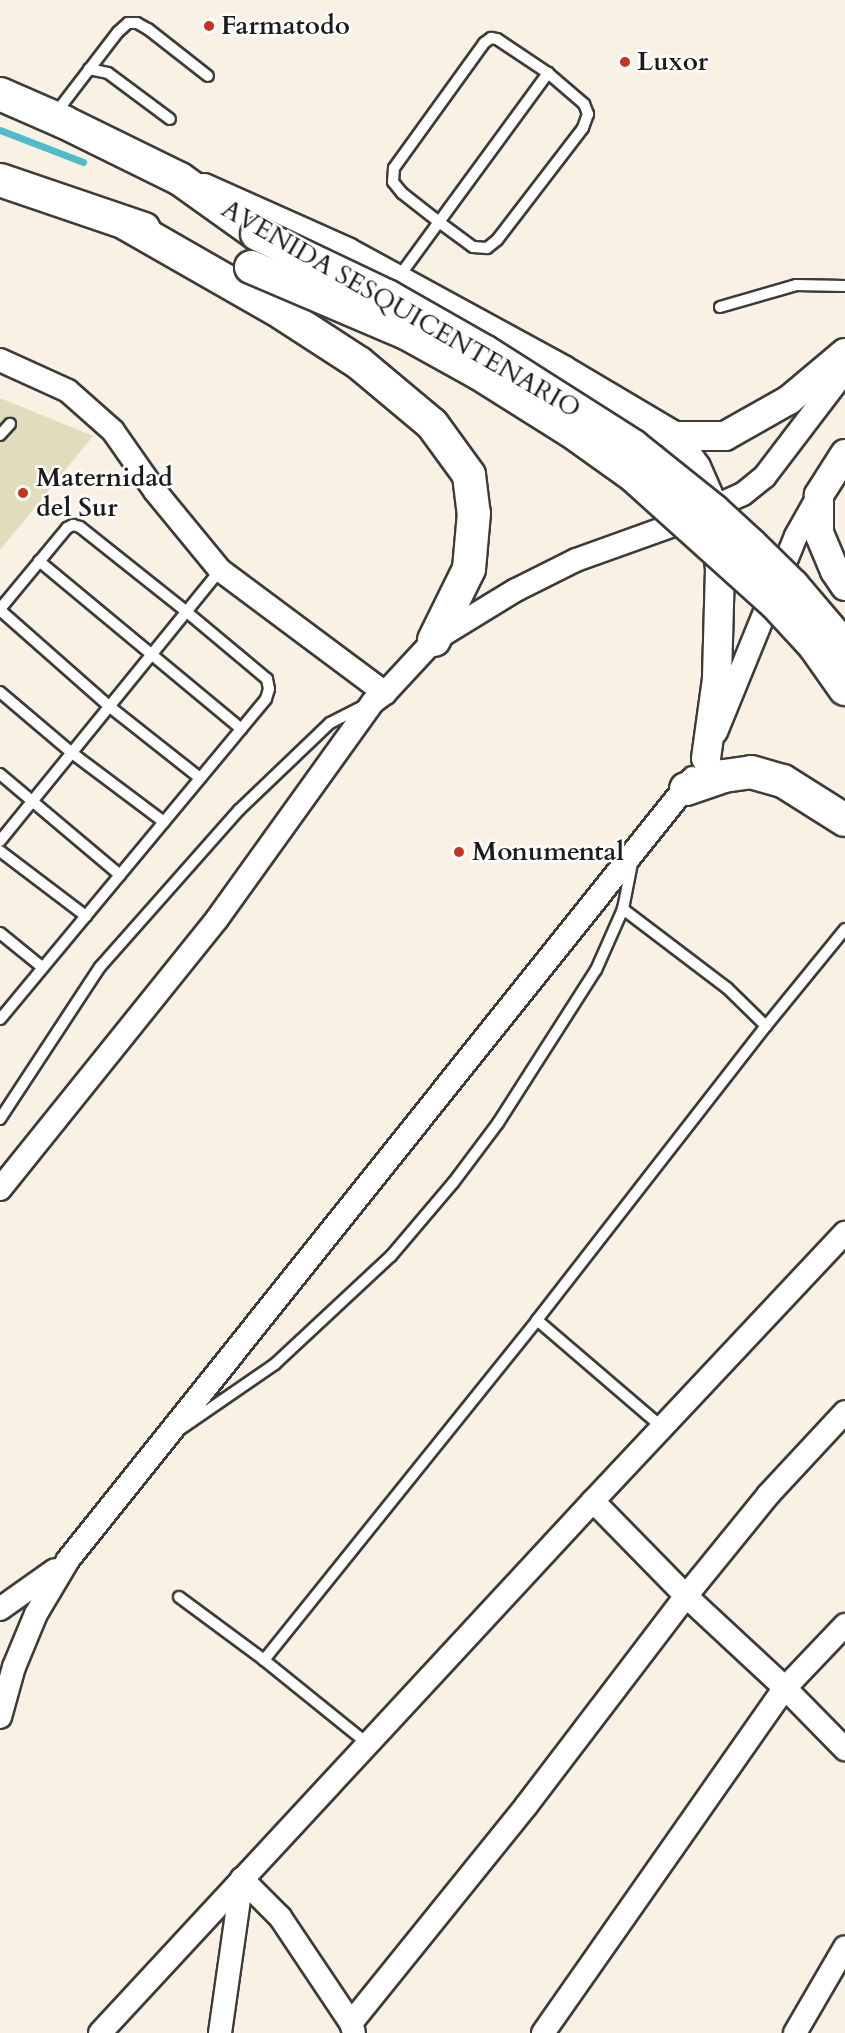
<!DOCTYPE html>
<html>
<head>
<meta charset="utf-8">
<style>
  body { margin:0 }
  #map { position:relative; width:845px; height:2033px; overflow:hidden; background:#f9f1e3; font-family:Cardo,serif }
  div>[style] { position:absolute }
  .built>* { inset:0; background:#e1dcbb }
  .stream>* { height:7px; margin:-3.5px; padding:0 3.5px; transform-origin:3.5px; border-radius:3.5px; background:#50bcca }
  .roads { filter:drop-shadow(2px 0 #3d3c3a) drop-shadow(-2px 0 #3d3c3a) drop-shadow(0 2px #3d3c3a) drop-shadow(0 -2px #3d3c3a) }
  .service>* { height:10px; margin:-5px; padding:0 5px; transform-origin:5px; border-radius:5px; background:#fff }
  .minor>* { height:22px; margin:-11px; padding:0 11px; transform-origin:11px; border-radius:11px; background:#fff }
  .tertiary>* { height:28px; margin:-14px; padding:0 14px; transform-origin:14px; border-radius:14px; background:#fff }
  .secondary>* { height:32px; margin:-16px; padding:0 16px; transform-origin:16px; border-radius:16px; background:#fff }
  .bridges { filter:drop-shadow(2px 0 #3d3c3a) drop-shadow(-2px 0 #3d3c3a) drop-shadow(0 2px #3d3c3a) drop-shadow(0 -2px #3d3c3a) }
  .secondary-bridge>* { height:32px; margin:-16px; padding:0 16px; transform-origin:16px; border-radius:16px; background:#fff }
  .dots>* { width:16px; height:16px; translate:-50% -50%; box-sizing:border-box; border:3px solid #fff; border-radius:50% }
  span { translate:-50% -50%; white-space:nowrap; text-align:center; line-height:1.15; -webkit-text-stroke:5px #fff; paint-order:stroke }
  .poi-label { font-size:26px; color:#1c1c1c; font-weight:700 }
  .left { translate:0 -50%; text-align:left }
  .street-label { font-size:26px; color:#1c1c1c }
</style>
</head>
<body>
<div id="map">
  <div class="built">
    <i style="clip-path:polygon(0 398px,93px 436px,0 550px)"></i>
  </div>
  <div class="stream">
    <i style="left:0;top:130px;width:89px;rotate:21.1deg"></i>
  </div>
  <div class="roads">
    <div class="service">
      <i style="left:89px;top:69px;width:19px;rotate:12deg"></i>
      <i style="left:108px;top:73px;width:77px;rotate:36.6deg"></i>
      <i style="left:55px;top:114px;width:103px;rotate:-52.5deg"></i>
      <i style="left:118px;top:32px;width:13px;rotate:-42deg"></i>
      <i style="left:128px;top:23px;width:9px"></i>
      <i style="left:137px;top:23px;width:13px;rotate:29deg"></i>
      <i style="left:148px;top:29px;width:76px;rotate:38.1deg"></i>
      <i style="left:398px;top:278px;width:69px;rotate:-53.8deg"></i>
      <i style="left:439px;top:222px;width:185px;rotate:-53.8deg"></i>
      <i style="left:548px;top:73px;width:48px;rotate:40.7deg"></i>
      <i style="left:584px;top:104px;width:11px;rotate:68deg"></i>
      <i style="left:588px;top:114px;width:15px;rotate:110deg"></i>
      <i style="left:583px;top:128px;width:141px;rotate:127.5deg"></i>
      <i style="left:497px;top:240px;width:13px;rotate:141deg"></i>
      <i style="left:487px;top:248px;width:14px;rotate:-176deg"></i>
      <i style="left:473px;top:247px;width:42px;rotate:-143.7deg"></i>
      <i style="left:439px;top:222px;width:47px;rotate:-141.9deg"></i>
      <i style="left:402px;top:193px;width:14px;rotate:-129deg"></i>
      <i style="left:393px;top:182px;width:14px;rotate:-86deg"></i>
      <i style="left:394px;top:168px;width:154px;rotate:-54.2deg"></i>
      <i style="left:484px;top:43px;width:9px;rotate:-36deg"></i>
      <i style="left:491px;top:38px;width:6px;rotate:9deg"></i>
      <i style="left:497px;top:39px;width:61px;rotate:33.7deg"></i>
      <i style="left:720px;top:307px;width:79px;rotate:-16.1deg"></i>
      <i style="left:796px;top:285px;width:49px;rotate:1.2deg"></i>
      <i style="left:0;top:435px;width:15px;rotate:-48deg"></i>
      <i style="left:39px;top:561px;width:263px;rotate:39.7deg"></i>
      <i style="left:0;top:609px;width:105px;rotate:-50.4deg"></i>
      <i style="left:67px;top:528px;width:7px;rotate:-27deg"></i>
      <i style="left:73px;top:525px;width:7px;rotate:16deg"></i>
      <i style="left:80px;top:527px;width:138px;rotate:38.5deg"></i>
      <i style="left:188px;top:613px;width:103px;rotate:39.9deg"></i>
      <i style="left:267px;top:679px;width:10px;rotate:79deg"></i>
      <i style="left:269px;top:689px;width:10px;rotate:107deg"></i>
      <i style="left:266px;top:699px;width:416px;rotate:129.7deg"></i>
      <i style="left:0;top:610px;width:147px;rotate:41.4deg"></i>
      <i style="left:110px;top:707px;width:115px;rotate:38.3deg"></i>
      <i style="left:0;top:692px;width:94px;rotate:40.3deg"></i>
      <i style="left:72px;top:753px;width:115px;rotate:36.9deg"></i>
      <i style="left:0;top:774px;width:157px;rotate:40.1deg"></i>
      <i style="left:0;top:841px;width:349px;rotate:-50.9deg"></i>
      <i style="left:0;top:851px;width:108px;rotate:37.1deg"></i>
      <i style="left:0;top:933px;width:55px;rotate:39.1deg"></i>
      <i style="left:766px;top:1026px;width:125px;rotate:-50.8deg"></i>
      <i style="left:0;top:1119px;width:182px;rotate:-56.7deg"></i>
      <i style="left:100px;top:967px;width:210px;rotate:-48.5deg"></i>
      <i style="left:239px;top:810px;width:126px;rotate:-43.7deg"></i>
      <i style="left:330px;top:723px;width:38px;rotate:-27deg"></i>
      <i style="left:537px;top:1320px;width:165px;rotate:40.6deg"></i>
      <i style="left:182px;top:1428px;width:113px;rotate:-34.5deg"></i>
      <i style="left:275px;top:1364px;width:158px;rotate:-43deg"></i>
      <i style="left:391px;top:1256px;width:96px;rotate:-49.7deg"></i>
      <i style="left:453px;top:1183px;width:75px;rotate:-53.1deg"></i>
      <i style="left:498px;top:1123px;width:182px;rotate:-57.4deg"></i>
      <i style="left:596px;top:970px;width:67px;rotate:-66.1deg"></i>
      <i style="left:623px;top:909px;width:47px;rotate:-78.9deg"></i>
      <i style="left:179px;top:1597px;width:106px;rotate:36.5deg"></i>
      <i style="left:264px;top:1660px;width:134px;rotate:38.9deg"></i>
      <i style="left:264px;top:1660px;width:436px;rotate:-51.2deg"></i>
      <i style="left:537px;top:1320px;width:373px;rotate:-52.1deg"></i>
      <i style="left:766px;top:1026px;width:54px;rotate:-135.7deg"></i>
      <i style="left:727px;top:988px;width:131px;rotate:-142.8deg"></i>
    </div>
    <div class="minor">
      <i style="left:0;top:360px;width:75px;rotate:24.5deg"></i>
      <i style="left:68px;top:391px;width:60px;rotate:41.6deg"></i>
      <i style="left:113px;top:431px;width:73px;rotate:55deg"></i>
      <i style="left:155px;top:491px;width:102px;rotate:50.6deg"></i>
      <i style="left:220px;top:570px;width:206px;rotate:36.7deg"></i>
      <i style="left:716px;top:732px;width:212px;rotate:-67.8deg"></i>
      <i style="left:796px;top:536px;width:47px;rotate:-60.7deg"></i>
      <i style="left:0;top:1189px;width:346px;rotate:-51.2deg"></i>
      <i style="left:217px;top:919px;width:267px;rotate:-54.3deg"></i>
      <i style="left:373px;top:702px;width:15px;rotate:-37deg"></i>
      <i style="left:385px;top:693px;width:72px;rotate:-47.2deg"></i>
      <i style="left:434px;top:640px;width:96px;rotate:-31.4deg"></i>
      <i style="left:516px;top:590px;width:67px;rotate:-26.6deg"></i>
      <i style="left:576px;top:560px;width:101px;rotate:-19.7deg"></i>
      <i style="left:671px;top:526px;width:79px;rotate:-24deg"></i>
      <i style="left:743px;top:494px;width:28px;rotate:-39deg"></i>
      <i style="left:765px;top:476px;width:132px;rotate:-52.7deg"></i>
      <i style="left:593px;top:1501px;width:133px;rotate:45.6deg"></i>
      <i style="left:686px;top:1596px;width:135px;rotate:42.9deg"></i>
      <i style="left:785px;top:1688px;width:86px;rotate:45.5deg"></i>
      <i style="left:0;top:1609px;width:67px;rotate:-35.3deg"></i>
      <i style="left:0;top:1717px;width:52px;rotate:-74.4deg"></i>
      <i style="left:14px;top:1667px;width:57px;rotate:-67.5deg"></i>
      <i style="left:36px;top:1614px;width:63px;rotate:-59.3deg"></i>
      <i style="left:68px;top:1560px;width:1001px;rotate:-51.37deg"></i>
      <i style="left:242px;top:1879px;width:54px;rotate:45deg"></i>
      <i style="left:280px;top:1917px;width:128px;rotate:56.2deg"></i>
      <i style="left:351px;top:2023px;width:10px;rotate:73deg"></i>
      <i style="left:351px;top:2023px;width:279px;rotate:-51.1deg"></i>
      <i style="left:526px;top:1806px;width:264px;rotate:-52.7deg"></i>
      <i style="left:686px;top:1596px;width:130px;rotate:-50.9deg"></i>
      <i style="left:768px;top:1495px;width:113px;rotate:-47.1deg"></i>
      <i style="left:100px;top:2033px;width:725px;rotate:-47.18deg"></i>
      <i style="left:593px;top:1501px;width:368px;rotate:-46.8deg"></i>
      <i style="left:220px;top:2033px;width:156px;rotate:-81.9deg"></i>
      <i style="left:543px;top:2033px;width:421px;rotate:-55deg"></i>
      <i style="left:785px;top:1688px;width:87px;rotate:-46.4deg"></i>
      <i style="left:795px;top:2033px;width:99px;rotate:-59.8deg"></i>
    </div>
    <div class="tertiary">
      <i style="left:204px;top:188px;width:157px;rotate:24.1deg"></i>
      <i style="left:347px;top:252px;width:246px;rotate:28.6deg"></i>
      <i style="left:563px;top:370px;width:129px;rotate:30.7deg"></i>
      <i style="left:674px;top:436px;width:51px"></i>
      <i style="left:725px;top:436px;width:73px;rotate:-29.4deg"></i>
      <i style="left:789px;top:400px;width:73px;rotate:-40deg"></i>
      <i style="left:674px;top:436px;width:38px;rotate:55deg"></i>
      <i style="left:696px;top:467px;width:45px;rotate:66.3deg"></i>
      <i style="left:714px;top:508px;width:61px;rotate:84.4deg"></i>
      <i style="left:720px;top:569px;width:110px;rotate:91.6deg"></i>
      <i style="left:717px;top:679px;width:80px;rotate:97.9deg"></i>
      <i style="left:845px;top:454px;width:49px;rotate:122.4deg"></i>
      <i style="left:819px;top:495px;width:38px;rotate:90deg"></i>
      <i style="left:819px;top:533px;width:41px;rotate:67.2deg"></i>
      <i style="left:835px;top:571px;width:18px;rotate:56deg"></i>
    </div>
    <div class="secondary">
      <i style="left:0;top:94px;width:70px;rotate:23.6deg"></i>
      <i style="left:64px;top:122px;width:129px;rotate:26.2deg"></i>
      <i style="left:180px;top:179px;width:95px;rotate:35.5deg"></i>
      <i style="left:0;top:180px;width:152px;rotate:18.8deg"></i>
      <i style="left:125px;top:223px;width:181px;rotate:29.8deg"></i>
      <i style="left:282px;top:313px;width:92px;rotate:33deg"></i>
      <i style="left:359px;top:363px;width:95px;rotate:39.9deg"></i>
      <i style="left:432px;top:424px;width:63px;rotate:54deg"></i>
      <i style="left:469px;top:475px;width:38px;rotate:83deg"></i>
      <i style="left:474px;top:513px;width:56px;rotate:95.1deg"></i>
      <i style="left:469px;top:569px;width:79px;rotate:116.2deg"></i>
      <i style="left:686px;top:789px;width:40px;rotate:-18.9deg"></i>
      <i style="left:724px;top:776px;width:27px;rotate:-8deg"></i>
      <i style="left:751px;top:772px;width:33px;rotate:16deg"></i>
      <i style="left:783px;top:781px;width:73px;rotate:32.2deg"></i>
    </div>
  </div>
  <div class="bridges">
    <div class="secondary-bridge">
      <i style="left:257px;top:234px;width:144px;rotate:25.5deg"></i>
      <i style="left:387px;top:296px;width:112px;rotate:29.6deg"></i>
      <i style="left:484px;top:351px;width:177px;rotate:32.5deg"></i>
      <i style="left:633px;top:446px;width:104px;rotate:38.7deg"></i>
      <i style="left:714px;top:511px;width:50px;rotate:42.6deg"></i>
      <i style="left:751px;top:545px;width:59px;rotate:44.3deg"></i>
      <i style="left:793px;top:586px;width:80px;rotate:49.6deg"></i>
      <i style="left:251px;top:267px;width:171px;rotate:23.1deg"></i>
      <i style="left:408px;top:334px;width:82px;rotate:29.1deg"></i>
      <i style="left:480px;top:374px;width:107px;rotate:32.1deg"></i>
      <i style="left:571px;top:431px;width:77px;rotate:35.5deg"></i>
      <i style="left:634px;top:476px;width:191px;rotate:42deg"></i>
      <i style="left:776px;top:604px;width:56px;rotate:47.2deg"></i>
      <i style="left:814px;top:645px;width:54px;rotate:54.8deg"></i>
    </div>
  </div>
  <div class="dots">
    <i style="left:209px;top:26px;background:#c8321e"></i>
    <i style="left:625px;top:62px;background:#c8321e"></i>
    <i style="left:23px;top:493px;background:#c8321e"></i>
    <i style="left:459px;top:852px;background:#c8321e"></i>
  </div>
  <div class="poi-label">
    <span class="left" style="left:221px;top:26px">Farmatodo</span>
    <span class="left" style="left:637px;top:62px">Luxor</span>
    <span class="left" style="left:36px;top:493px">Maternidad<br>del Sur</span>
    <span class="left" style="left:472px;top:852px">Monumental</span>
  </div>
  <div class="street-label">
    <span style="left:401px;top:309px;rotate:30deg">AVENIDA SESQUICENTENARIO</span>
  </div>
</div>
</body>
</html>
